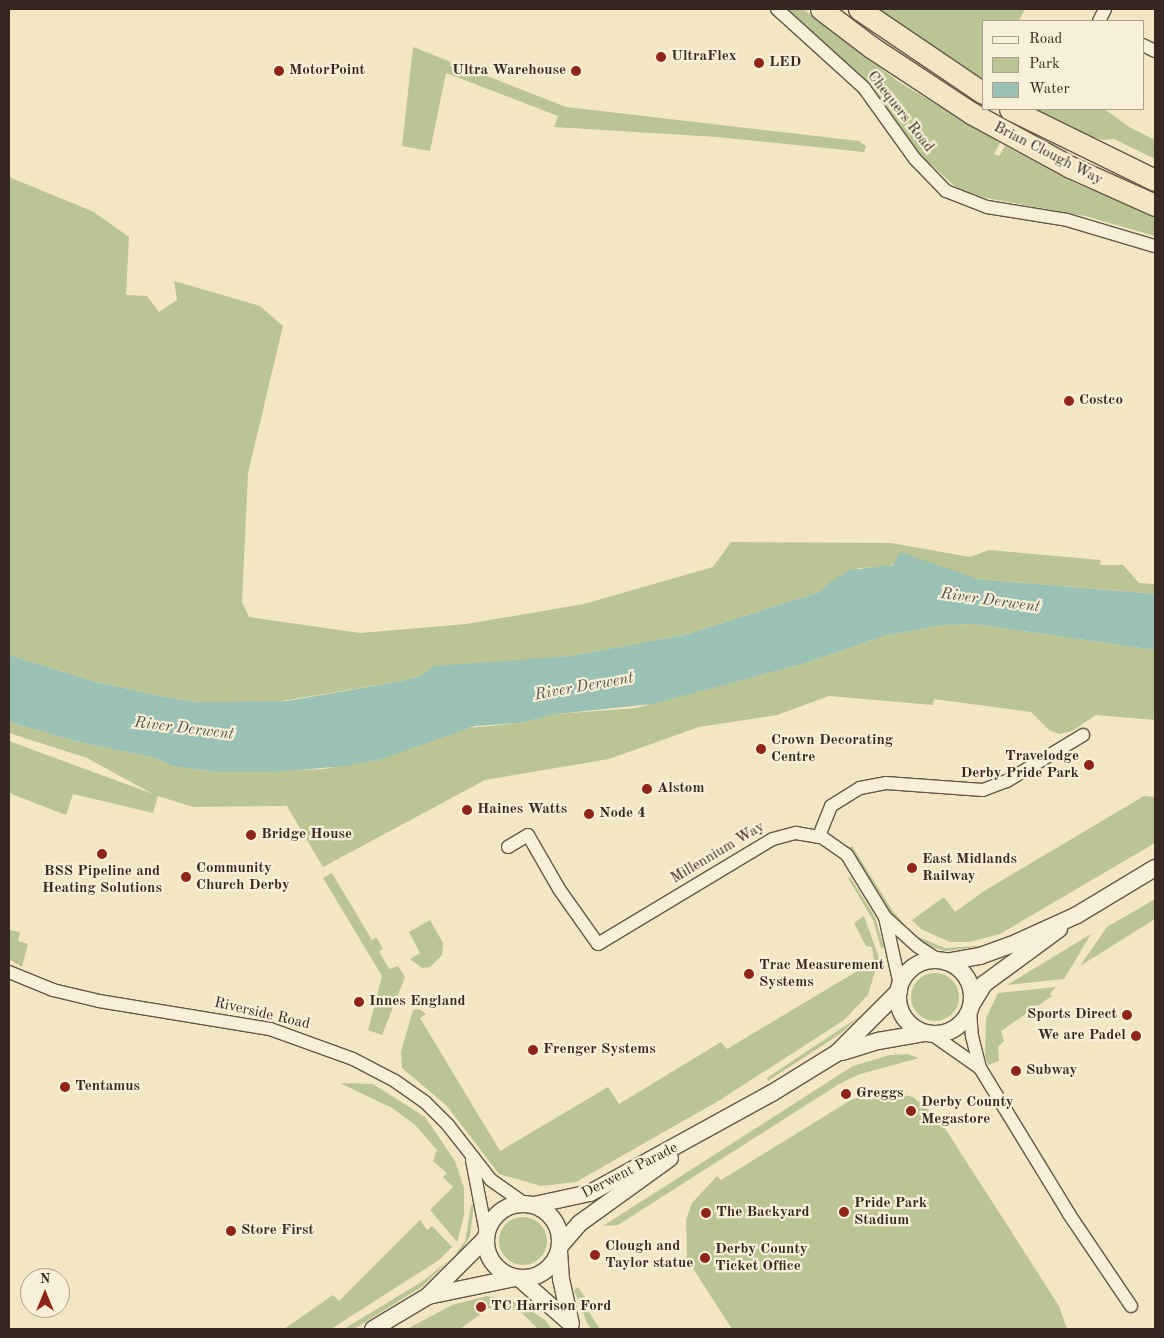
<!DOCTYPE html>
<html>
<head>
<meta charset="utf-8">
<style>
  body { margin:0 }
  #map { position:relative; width:1164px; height:1338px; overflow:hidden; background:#f3e6c2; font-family:"Old Standard TT",serif }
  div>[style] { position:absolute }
  .green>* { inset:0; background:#bbc593 }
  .round { border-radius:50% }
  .water>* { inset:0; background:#9bc0b4 }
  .roads { filter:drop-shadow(1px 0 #655749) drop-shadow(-1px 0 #655749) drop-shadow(0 1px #655749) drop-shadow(0 -1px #655749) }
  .minor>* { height:12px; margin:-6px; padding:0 6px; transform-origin:6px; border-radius:6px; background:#f7efd7 }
  .tertiary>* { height:16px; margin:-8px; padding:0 8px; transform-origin:8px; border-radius:8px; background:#f7efd7 }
  .tertiary>.ring { margin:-8px; padding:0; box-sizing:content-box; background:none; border:16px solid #f7efd7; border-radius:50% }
  .trunk>* { height:21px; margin:-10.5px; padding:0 10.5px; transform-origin:10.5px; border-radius:10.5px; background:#f3e6c2 }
  .dots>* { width:14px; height:14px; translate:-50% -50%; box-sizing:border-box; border:2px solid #f7efd7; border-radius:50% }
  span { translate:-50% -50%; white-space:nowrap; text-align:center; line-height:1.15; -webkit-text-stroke:4.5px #f7efd7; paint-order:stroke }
  .poi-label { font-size:15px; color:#362721; font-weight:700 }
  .left { translate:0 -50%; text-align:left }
  .right { translate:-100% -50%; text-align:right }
  .street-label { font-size:15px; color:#362721 }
  .water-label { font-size:16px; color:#54554d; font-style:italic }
  .frame { position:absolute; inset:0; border:10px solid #362721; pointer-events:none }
  .legend { position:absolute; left:982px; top:20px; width:162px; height:90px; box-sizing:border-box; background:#f7efd7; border:1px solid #aa9f8e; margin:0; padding:6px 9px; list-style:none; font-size:15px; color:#362721 }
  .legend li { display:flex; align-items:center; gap:10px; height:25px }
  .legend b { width:25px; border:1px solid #aa9f8e }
  .north { position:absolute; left:20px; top:1268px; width:50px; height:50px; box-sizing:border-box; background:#f7efd7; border:1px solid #aa9f8e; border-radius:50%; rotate:0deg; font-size:14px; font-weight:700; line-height:20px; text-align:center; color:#362721 }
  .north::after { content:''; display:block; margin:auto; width:18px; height:22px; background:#8f2418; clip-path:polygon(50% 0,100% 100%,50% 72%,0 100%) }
</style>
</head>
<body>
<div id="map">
  <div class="green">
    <i style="clip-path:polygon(787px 9px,803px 9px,899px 82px,1000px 143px,994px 154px,999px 156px,1005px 146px,1077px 184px,1155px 216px,1155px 236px,1085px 216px,986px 198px,958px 189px,915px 150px,864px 80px)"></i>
    <i style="clip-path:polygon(872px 9px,1025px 9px,1019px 21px,983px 21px,983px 82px)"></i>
    <i style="clip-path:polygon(413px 47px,566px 107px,859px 141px,866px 146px,864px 152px,717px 137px,554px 127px,558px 116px,446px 73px,430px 151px,402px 146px)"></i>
    <i style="clip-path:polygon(1033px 109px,1104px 109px,1131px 128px,1155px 140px,1155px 159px,1114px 139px,1103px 140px,1077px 133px)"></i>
    <i style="clip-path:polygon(9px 177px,94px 212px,129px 237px,126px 295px,147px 296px,159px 312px,177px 300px,174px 281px,260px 306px,283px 326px,248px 473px,242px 602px,249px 617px,360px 633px,466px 624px,584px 604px,713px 567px,731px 542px,891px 543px,970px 557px,989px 550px,1101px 560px,1100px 565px,1123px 565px,1139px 583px,1155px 584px,1155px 594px,978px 579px,895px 563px,886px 567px,859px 568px,820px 592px,684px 635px,570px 656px,434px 668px,422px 675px,402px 681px,270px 703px,201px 702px,170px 698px,96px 682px,9px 655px)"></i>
    <i style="clip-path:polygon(975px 624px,1155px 650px,1155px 720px,1096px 715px,1072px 731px,1059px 734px,1049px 730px,1031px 712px,934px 699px,933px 705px,829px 696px,777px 715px,699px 727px,609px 759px,485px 780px,323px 867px,287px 806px,193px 807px,158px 796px,153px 813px,73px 794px,66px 815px,9px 793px,9px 741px,153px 794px,87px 758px,9px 733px,9px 722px,83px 743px,156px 758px,172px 766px,215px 772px,324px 769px,382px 759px,458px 729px,519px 723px,557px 714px,636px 708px,806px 663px,884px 636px,942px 625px)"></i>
    <i style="clip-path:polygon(1144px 796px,1155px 797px,1155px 843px,1000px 934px,969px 942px,950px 942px,921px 929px,912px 920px,944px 897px,955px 912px,984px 891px)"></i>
    <i style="clip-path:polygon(852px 846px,892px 910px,910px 931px,908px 932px,884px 906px,849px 848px)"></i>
    <i style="clip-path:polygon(332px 873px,372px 940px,376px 937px,383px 949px,379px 951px,389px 969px,398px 966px,405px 977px,382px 1035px,368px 1030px,382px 976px,323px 878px)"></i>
    <i style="clip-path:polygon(850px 877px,875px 917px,884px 947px,881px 948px,873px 920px,848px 878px)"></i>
    <i style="clip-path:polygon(1155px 899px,1155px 919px,1080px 966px,1107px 927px)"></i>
    <i style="clip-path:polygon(864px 916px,879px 958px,868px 995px,844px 1020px,720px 1100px,576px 1182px,541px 1186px,499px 1174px,447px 1106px,402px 1068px,401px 1052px,413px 1010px,419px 1009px,426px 1014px,420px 1018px,500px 1151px,608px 1087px,619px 1104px,721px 1042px,727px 1049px,874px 961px,872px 947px,866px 946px,854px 923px)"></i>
    <i style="clip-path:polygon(430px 920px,443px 943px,442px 955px,430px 967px,422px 968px,410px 959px,420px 953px,409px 932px)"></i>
    <i style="clip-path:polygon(9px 930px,20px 932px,18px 941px,28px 944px,22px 967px,9px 959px)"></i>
    <i style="clip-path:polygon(1091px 934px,1064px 979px,1007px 985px)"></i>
    <i style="clip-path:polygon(916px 936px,945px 948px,996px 945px,945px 951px,925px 945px,914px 939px)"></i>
    <i class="round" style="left:911px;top:973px;width:48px;height:48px"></i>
    <i style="clip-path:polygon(1056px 987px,1050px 994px,1052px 996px,1001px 1031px,1004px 1041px,998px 1047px,999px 1061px,988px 1065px,985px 1056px,986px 1018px,998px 993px)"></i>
    <i style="clip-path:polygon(860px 1016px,840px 1034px,768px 1081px,767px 1078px)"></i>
    <i style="clip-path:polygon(907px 1054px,919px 1058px,860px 1074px,839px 1084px,618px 1225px,603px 1226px,853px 1066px,890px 1055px)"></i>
    <i style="clip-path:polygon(340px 1083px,373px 1084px,425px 1117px,455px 1161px,464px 1188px,464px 1215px,457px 1242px,430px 1210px,453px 1187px,443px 1177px,447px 1173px,433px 1161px,437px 1150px,415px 1125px,392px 1108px)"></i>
    <i style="clip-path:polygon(882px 1090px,913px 1097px,939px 1119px,1059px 1306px,1067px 1329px,732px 1329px,687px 1259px,686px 1220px,692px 1203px,717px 1176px,721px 1180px,851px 1100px)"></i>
    <i style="clip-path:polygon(474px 1204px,470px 1236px,459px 1255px,456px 1253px,465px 1242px,471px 1205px)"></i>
    <i class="round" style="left:499px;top:1217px;width:48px;height:48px"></i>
    <i style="clip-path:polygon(420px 1220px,427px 1230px,432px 1226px,452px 1247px,439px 1260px,331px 1329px,284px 1329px,333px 1295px,339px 1301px)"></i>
    <i style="clip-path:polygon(449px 1260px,423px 1286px,354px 1329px,344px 1329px,423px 1281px)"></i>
    <i style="clip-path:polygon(578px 1287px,585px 1298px,585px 1306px,600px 1329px,591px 1329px,587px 1323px,574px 1290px)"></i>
    <i style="clip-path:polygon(487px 1296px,517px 1302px,545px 1320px,552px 1329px,538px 1329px,521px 1312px,506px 1308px,489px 1308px,460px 1329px,407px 1329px,452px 1305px)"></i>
  </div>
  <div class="water">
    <i style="clip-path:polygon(900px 552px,978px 579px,1155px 594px,1155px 650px,975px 624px,942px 625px,884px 636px,806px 663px,652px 704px,557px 714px,519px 723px,475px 726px,382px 759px,347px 766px,272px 772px,215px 772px,172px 766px,156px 758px,83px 743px,9px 722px,9px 655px,96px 682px,170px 698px,201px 702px,287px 701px,402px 681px,422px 675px,434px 666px,570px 656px,684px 635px,820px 592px,830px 582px,850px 570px,893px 565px)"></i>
  </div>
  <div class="roads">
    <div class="minor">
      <i style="left:777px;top:9px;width:118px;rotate:42.2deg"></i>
      <i style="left:864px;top:88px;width:87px;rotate:54.3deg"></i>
      <i style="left:915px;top:159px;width:45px;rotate:45.9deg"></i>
      <i style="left:946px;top:191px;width:44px;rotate:21.3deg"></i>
      <i style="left:987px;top:207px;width:81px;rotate:9.2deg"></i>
      <i style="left:1067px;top:220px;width:92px;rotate:16.5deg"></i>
      <i style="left:1099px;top:21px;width:13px;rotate:-63deg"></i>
      <i style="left:1143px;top:45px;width:13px;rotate:27deg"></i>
      <i style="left:819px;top:836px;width:32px;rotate:-68deg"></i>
      <i style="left:831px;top:806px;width:34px;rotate:-32deg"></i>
      <i style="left:860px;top:788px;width:26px;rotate:-11deg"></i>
      <i style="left:886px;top:783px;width:97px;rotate:4.1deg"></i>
      <i style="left:983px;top:790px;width:26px;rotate:-21deg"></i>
      <i style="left:1007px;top:781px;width:89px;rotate:-31.2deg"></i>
      <i style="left:508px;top:847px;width:23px;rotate:-31deg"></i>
      <i style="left:528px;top:835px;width:62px;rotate:60.1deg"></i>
      <i style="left:559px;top:889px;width:67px;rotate:54.7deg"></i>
      <i style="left:598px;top:944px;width:204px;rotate:-31deg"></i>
      <i style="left:773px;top:839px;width:24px;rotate:-15deg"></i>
      <i style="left:796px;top:833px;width:27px;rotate:10deg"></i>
      <i style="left:823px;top:838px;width:29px;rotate:35deg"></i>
      <i style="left:847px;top:855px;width:73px;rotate:58.5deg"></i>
      <i style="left:885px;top:917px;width:70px;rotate:77.6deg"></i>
      <i style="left:885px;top:917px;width:43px;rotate:42.2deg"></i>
      <i style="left:917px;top:946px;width:27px;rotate:33deg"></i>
      <i style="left:9px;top:972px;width:48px;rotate:22.2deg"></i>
      <i style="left:53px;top:990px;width:47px;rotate:13.4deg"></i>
      <i style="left:99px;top:1001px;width:173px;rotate:9.3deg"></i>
      <i style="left:270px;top:1029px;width:88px;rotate:19.9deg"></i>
      <i style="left:353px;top:1059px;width:47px;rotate:27.6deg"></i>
      <i style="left:395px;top:1081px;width:37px;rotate:35deg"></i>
      <i style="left:425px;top:1102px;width:33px;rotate:45deg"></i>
      <i style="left:448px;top:1125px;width:70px;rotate:52deg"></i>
      <i style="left:491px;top:1180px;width:42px;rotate:35.2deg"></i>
      <i style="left:970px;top:1010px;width:26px;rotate:86deg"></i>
      <i style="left:972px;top:1036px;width:33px;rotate:76deg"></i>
      <i style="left:980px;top:1068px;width:171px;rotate:58.6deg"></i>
      <i style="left:1069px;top:1214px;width:111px;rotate:56deg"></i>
      <i style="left:933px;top:1035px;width:57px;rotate:35.1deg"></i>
      <i style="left:472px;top:1160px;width:74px;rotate:79.1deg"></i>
    </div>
    <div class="tertiary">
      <i class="ring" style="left:898px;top:960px;width:58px;height:58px"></i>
      <i style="left:946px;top:962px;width:35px;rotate:-10deg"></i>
      <i style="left:980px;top:956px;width:33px;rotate:-20deg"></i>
      <i style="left:1011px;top:945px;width:72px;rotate:-24.4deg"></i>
      <i style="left:1077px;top:915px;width:91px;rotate:-31.1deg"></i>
      <i style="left:972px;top:1004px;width:23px;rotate:-59deg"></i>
      <i style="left:984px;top:984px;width:93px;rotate:-36.3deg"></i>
      <i style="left:842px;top:1052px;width:38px;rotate:-17deg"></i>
      <i style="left:878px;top:1041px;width:48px;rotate:-9.7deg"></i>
      <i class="ring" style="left:486px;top:1204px;width:58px;height:58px"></i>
      <i style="left:534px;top:1205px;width:57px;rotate:-12.1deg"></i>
      <i style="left:590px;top:1193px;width:208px;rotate:-28.8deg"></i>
      <i style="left:772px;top:1093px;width:76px;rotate:-31.6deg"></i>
      <i style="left:837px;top:1053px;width:88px;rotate:-45deg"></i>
      <i style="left:560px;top:1246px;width:30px;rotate:-49deg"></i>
      <i style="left:580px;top:1223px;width:111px;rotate:-35.8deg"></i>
      <i style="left:559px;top:1251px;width:28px;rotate:86deg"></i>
      <i style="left:561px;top:1279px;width:46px;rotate:77.5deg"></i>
      <i style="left:520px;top:1279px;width:67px;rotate:41.3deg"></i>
      <i style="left:428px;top:1296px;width:89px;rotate:-11.7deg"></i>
      <i style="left:373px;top:1329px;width:64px;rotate:-31deg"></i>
      <i style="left:428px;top:1296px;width:81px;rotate:-45deg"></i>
    </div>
    <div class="trunk">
      <i style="left:821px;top:9px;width:63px;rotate:37.2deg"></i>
      <i style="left:871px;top:47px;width:120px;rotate:33.4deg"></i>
      <i style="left:971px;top:113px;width:113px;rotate:28.6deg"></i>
      <i style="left:1070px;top:167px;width:93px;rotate:24.1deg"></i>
      <i style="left:859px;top:9px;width:150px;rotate:34.1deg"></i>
      <i style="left:1010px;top:109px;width:161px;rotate:26.1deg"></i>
    </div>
  </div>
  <div class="dots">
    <i style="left:661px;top:57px;background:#8f2418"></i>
    <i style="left:759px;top:63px;background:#8f2418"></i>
    <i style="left:279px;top:71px;background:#8f2418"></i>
    <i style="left:576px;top:71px;background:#8f2418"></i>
    <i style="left:1069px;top:401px;background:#8f2418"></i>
    <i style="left:761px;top:749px;background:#8f2418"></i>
    <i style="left:1089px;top:765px;background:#8f2418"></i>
    <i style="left:647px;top:789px;background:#8f2418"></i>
    <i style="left:467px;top:810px;background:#8f2418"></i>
    <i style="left:589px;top:814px;background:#8f2418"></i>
    <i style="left:251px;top:835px;background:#8f2418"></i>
    <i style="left:102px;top:854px;background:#8f2418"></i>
    <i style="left:912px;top:868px;background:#8f2418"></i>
    <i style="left:186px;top:877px;background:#8f2418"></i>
    <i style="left:749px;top:974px;background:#8f2418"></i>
    <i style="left:359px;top:1002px;background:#8f2418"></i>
    <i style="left:1127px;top:1015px;background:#8f2418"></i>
    <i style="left:1136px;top:1036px;background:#8f2418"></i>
    <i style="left:533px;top:1050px;background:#8f2418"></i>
    <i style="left:1016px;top:1071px;background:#8f2418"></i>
    <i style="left:65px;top:1087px;background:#8f2418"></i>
    <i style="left:846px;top:1094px;background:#8f2418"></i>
    <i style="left:911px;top:1111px;background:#8f2418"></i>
    <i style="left:844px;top:1212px;background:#8f2418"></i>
    <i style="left:706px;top:1213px;background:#8f2418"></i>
    <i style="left:231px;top:1231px;background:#8f2418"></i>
    <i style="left:595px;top:1255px;background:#8f2418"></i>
    <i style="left:705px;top:1258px;background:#8f2418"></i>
    <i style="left:481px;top:1307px;background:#8f2418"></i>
  </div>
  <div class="poi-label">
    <span class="left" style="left:671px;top:57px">UltraFlex</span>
    <span class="left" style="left:769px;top:63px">LED</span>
    <span class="left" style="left:289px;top:71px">MotorPoint</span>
    <span class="right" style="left:566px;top:71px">Ultra Warehouse</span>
    <span class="left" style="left:1079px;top:401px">Costco</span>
    <span class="left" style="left:771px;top:749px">Crown Decorating<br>Centre</span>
    <span class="right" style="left:1079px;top:765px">Travelodge<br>Derby Pride Park</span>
    <span class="left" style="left:657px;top:789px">Alstom</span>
    <span class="left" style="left:477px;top:810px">Haines Watts</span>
    <span class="left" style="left:599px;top:814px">Node 4</span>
    <span class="left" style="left:261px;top:835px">Bridge House</span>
    <span class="left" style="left:922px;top:868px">East Midlands<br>Railway</span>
    <span class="left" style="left:196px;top:877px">Community<br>Church Derby</span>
    <span style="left:102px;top:880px">BSS Pipeline and<br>Heating Solutions</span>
    <span class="left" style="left:759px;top:974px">Trac Measurement<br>Systems</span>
    <span class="left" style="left:369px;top:1002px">Innes England</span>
    <span class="right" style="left:1117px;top:1015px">Sports Direct</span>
    <span class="right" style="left:1126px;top:1036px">We are Padel</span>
    <span class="left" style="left:543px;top:1050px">Frenger Systems</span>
    <span class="left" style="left:1026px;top:1071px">Subway</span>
    <span class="left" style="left:75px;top:1087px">Tentamus</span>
    <span class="left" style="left:856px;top:1094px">Greggs</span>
    <span class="left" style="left:921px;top:1111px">Derby County<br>Megastore</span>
    <span class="left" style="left:854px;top:1212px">Pride Park<br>Stadium</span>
    <span class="left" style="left:716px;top:1213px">The Backyard</span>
    <span class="left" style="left:241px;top:1231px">Store First</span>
    <span class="left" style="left:605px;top:1255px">Clough and<br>Taylor statue</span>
    <span class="left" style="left:715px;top:1258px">Derby County<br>Ticket Office</span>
    <span class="left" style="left:491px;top:1307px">TC Harrison Ford</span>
  </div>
  <div class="street-label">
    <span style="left:900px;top:112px;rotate:52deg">Chequers Road</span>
    <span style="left:1048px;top:154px;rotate:27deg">Brian Clough Way</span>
    <span style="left:718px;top:853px;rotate:-31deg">Millennium Way</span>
    <span style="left:262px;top:1014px;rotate:13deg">Riverside Road</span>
    <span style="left:630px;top:1171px;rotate:-27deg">Derwent Parade</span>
  </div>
  <div class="water-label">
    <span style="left:990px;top:601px;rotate:8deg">River Derwent</span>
    <span style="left:584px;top:687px;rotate:-10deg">River Derwent</span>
    <span style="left:184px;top:729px;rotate:7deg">River Derwent</span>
  </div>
  <div class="frame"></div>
  <ul class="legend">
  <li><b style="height:6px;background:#f7efd7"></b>Road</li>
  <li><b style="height:14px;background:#bbc593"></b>Park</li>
  <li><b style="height:14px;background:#9bc0b4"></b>Water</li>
  </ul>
  <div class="north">N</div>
</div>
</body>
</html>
